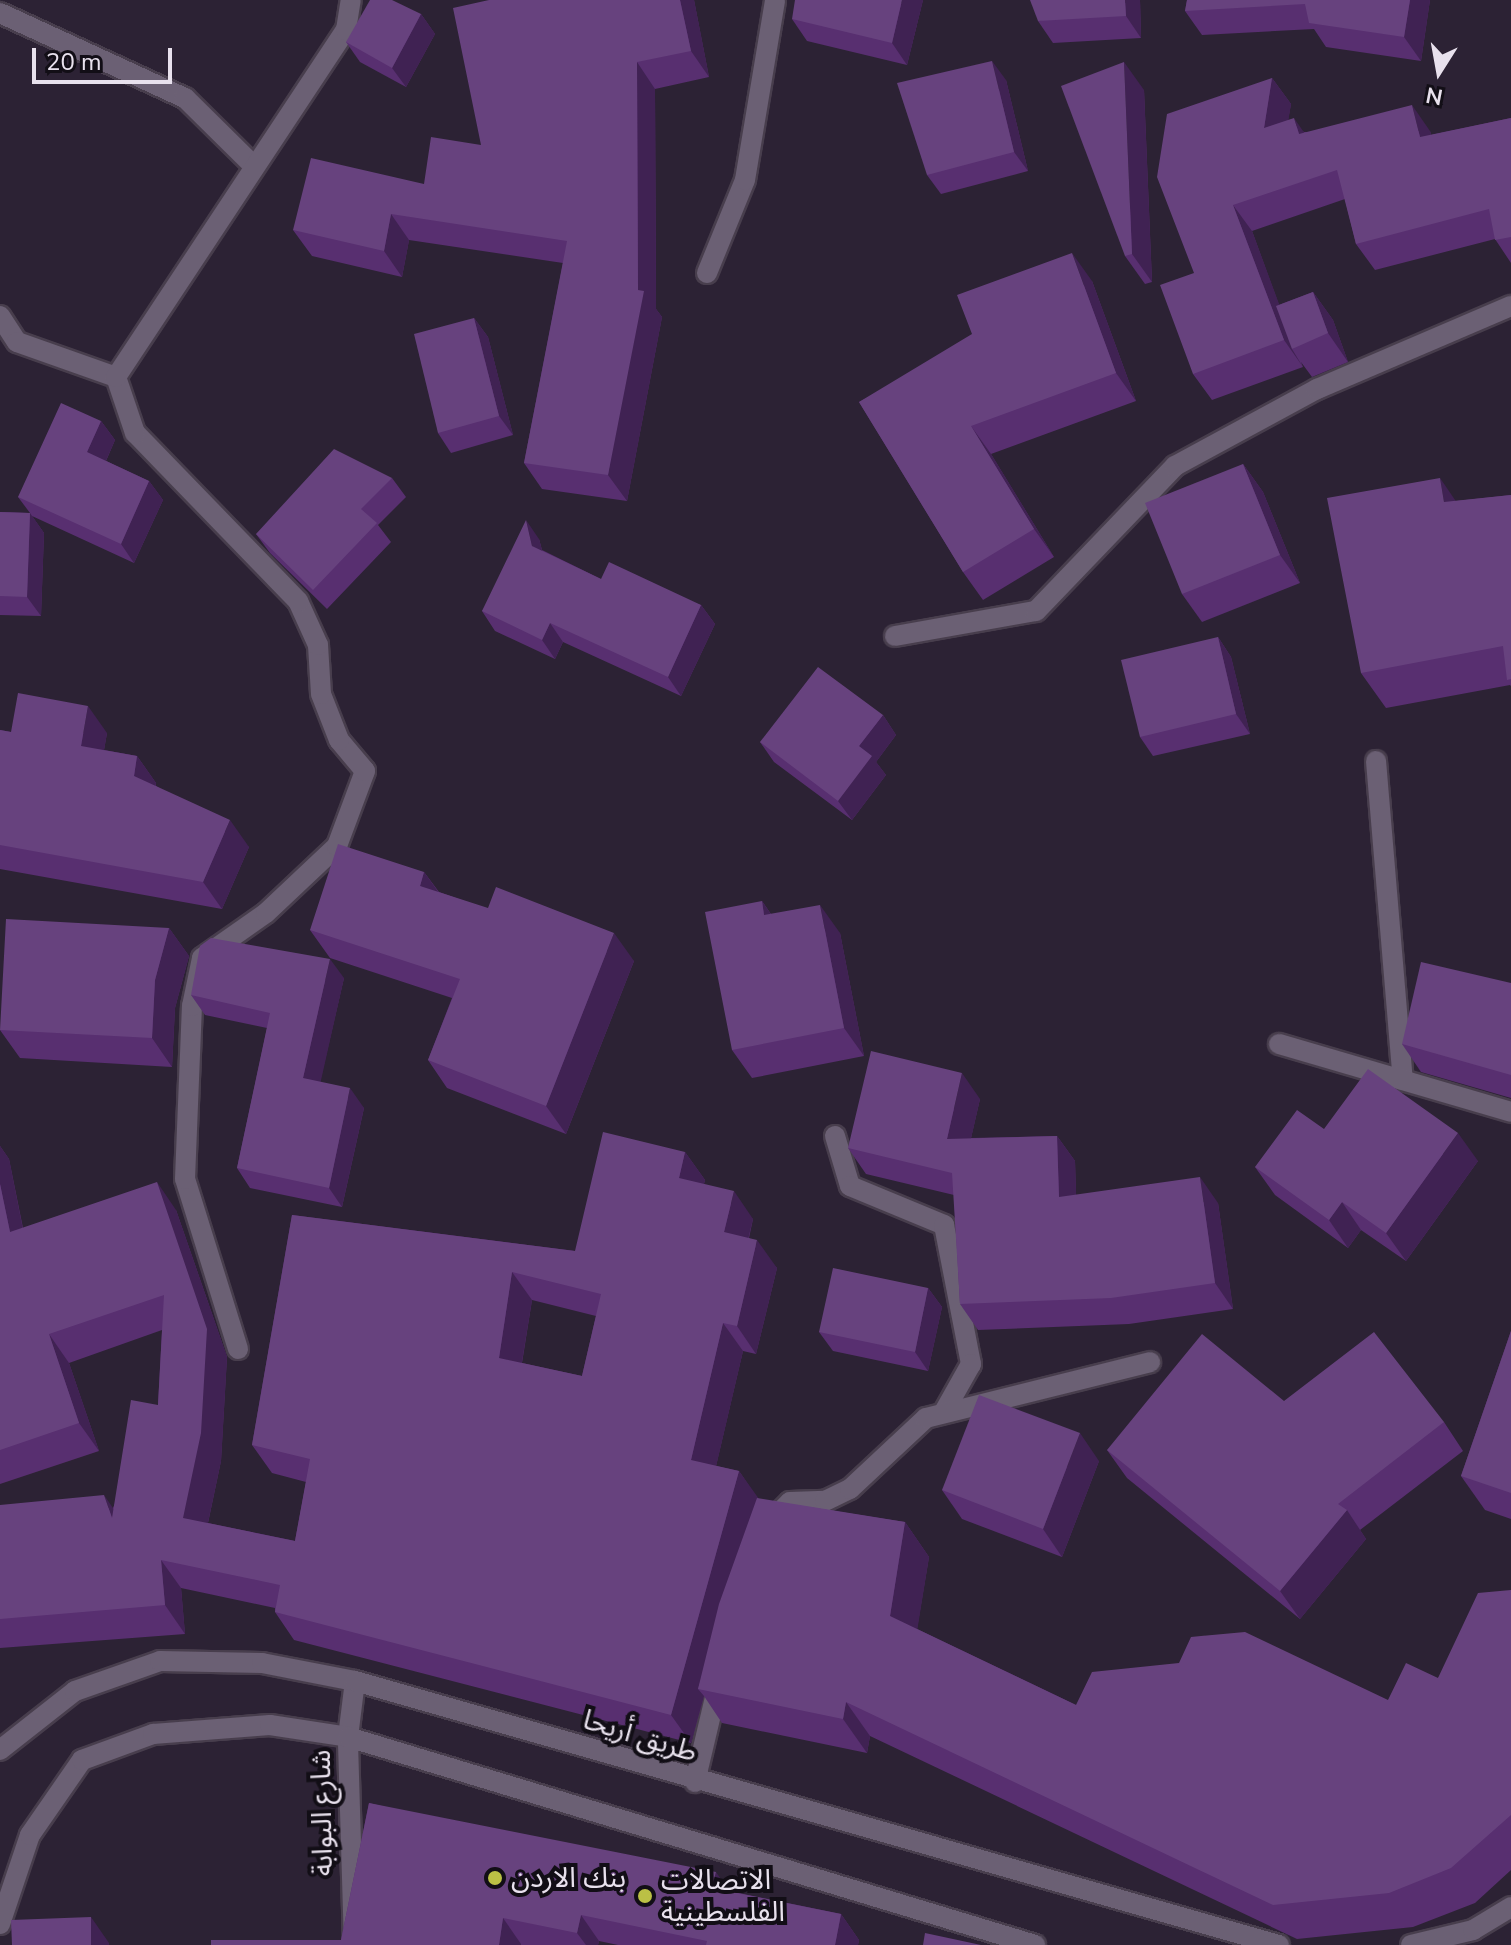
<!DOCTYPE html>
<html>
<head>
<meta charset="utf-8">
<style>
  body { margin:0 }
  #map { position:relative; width:1511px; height:1945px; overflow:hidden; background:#2c2234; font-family:"Nunito Sans","Noto Sans Arabic",sans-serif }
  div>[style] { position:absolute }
  .roads { filter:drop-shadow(2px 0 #483e4d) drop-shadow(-2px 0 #483e4d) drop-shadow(0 2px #483e4d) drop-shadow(0 -2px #483e4d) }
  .street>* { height:20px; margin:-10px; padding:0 10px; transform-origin:10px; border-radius:10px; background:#6b6074 }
  .secondary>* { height:20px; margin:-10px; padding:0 10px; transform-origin:10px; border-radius:10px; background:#6b6074 }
  .wall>* { inset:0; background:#582f70 }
  .shaded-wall>* { inset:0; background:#402253 }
  .building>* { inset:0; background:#67427e }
  .dots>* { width:22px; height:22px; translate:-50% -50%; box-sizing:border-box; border:4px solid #120e16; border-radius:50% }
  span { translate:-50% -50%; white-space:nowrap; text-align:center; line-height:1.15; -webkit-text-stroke:8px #120e16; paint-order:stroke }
  .street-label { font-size:28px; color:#e8e1ed }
  .poi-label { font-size:28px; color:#e8e1ed }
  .left { translate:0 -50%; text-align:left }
  .north { position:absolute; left:1399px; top:32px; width:80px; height:80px; -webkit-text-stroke:6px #120e16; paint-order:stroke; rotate:191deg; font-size:22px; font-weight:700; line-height:32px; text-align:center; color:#e8e1ed }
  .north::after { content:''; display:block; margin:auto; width:28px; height:36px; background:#e8e1ed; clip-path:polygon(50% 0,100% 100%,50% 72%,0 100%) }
  .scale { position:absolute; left:32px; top:48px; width:140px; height:36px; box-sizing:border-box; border:4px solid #e8e1ed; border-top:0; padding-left:10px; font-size:24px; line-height:28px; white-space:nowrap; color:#e8e1ed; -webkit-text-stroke:6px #120e16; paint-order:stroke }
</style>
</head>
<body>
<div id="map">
  <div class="roads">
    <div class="street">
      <i style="left:0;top:13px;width:204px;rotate:24.7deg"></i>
      <i style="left:185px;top:98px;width:94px;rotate:44.6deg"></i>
      <i style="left:707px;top:273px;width:100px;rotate:-67.8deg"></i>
      <i style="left:745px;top:180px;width:182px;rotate:-80.5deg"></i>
      <i style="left:0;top:316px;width:31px;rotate:57deg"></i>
      <i style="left:17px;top:342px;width:105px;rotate:19.5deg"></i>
      <i style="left:895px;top:636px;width:143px;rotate:-10.1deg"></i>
      <i style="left:1036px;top:611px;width:201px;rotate:-46.2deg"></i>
      <i style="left:1175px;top:466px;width:162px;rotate:-28.5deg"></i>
      <i style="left:1317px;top:389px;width:211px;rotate:-23.2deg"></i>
      <i style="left:1376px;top:761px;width:320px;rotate:85.2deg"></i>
      <i style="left:1279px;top:1044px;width:242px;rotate:16.3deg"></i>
      <i style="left:835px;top:1136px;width:52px;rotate:73.3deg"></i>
      <i style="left:850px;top:1186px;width:102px;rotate:22.5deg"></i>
      <i style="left:944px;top:1225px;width:142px;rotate:79deg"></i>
      <i style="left:971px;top:1364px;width:55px;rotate:119.4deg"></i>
      <i style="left:238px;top:1349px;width:178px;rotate:-107.3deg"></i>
      <i style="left:185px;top:1179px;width:173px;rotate:-87.7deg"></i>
      <i style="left:192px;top:1006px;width:49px;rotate:-78.2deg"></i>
      <i style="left:202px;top:958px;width:78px;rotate:-35.1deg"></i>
      <i style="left:266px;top:913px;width:98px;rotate:-43.3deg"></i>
      <i style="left:337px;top:846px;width:80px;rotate:-69.5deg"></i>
      <i style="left:365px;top:771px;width:40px;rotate:-130deg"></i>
      <i style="left:339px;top:740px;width:49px;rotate:-111.4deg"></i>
      <i style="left:321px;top:694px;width:49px;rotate:-93.5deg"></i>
      <i style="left:318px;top:645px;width:48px;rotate:-114.4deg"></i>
      <i style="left:298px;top:601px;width:234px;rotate:-134.1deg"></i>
      <i style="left:135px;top:433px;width:59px;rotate:-108.7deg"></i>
      <i style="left:116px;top:377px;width:416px;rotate:-56.5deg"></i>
      <i style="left:346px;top:30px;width:30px;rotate:-81deg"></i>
      <i style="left:771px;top:1521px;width:27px;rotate:-45deg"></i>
      <i style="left:790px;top:1502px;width:35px;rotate:-2deg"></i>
      <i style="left:825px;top:1501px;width:28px;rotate:-26deg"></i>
      <i style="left:850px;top:1489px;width:104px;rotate:-43.1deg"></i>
      <i style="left:926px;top:1418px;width:231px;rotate:-14deg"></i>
      <i style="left:695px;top:1782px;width:100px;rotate:-76.7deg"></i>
      <i style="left:354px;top:1945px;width:208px;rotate:-91.7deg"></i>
      <i style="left:348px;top:1737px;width:56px;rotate:-82.9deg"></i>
    </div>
    <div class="secondary">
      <i style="left:0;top:1750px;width:95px;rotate:-38.2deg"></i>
      <i style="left:75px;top:1691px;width:90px;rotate:-19.4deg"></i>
      <i style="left:160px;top:1661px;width:102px;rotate:1.1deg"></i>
      <i style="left:262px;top:1663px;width:95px;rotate:11deg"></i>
      <i style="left:355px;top:1681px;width:961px;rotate:15.95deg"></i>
      <i style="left:0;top:1924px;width:94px;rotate:-71.4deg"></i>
      <i style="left:30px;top:1835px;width:91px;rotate:-55.3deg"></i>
      <i style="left:82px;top:1760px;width:76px;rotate:-20.1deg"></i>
      <i style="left:153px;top:1734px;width:117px;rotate:-4.4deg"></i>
      <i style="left:270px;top:1725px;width:79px;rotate:8.7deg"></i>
      <i style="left:348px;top:1737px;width:718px;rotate:16.84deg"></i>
      <i style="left:1411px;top:1945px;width:64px;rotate:-13.6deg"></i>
      <i style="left:1473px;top:1930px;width:44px;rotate:-31.2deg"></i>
    </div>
  </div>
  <div class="wall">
    <i style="clip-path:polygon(489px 0,694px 0,709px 77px,655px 89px,656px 309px,662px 317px,627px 501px,542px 489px,524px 463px,563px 263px,409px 240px,402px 277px,312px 256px,293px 230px,424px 184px,481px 145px)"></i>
    <i style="clip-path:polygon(923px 0,907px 65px,807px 41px,792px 19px)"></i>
    <i style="clip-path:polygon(1140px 0,1141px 38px,1053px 43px,1038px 21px)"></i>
    <i style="clip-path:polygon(1187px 0,1430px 0,1421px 61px,1326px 47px,1314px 29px,1202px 35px,1185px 11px)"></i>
    <i style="clip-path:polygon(421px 14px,435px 34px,406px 87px,360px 62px,346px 42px)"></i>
    <i style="clip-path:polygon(1272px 78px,1291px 104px,1288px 120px,1304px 132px,1430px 131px,1431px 135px,1511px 118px,1511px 263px,1495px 239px,1375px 270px,1356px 244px,1345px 199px,1252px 231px,1279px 305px,1313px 292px,1333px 320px,1348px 362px,1312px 377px,1301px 362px,1303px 367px,1212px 400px,1193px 374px,1194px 273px)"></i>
    <i style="clip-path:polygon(1006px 80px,1028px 171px,941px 194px,927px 175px)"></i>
    <i style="clip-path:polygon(1144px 90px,1152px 282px,1145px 284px,1125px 256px)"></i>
    <i style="clip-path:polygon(1092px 281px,1136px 401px,991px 454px,1054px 557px,983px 600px,963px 572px,859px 402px)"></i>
    <i style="clip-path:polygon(474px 318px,488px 337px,513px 435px,451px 453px,438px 433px)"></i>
    <i style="clip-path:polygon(101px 421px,115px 440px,106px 461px,149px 481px,163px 500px,134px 563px,32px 516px,44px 533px,41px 616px,0 615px,0 512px,30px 513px,18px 497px)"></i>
    <i style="clip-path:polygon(1243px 464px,1263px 492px,1300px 583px,1202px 622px,1182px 594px)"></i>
    <i style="clip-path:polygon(392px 478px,406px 497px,378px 525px,391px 542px,327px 609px,270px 553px,256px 534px)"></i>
    <i style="clip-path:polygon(1511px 495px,1511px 686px,1510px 685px,1386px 708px,1361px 673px,1456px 501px)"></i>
    <i style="clip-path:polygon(539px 539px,542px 550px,601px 579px,701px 605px,715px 624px,681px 696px,563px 642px,555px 659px,495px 631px,482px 611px)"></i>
    <i style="clip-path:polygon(1218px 637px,1231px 657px,1250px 734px,1153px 756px,1140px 737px)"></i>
    <i style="clip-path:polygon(883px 715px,896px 735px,876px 762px,886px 775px,852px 820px,774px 762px,760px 742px)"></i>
    <i style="clip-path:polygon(0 730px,11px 732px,107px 733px,104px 750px,137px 756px,156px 783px,156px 786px,249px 847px,222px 909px,0 869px)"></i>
    <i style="clip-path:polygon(424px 872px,439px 892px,634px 961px,566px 1134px,447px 1088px,428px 1060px,452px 998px,330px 958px,310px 930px)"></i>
    <i style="clip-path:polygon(762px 901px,771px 914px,840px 933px,864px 1056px,752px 1078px,732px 1050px)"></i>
    <i style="clip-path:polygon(169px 928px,189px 956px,175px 1008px,172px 1067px,20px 1058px,0 1030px)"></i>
    <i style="clip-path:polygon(344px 978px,320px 1082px,364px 1108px,342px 1207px,250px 1188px,237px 1168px,267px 1028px,205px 1015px,191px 995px)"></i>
    <i style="clip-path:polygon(1511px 983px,1511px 1098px,1421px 1072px,1402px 1044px)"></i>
    <i style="clip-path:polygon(980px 1099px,971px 1138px,1057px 1136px,1075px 1161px,1076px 1195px,1218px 1203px,1233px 1309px,1129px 1324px,978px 1330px,960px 1304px,954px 1195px,866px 1174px,848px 1148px)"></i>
    <i style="clip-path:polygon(1324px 1129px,1478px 1161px,1406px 1261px,1361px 1230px,1348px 1248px,1275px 1195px,1255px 1167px)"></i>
    <i style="clip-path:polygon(evenodd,0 1146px,9px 1159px,23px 1228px,176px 1210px,227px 1357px,221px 1461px,208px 1523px,295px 1541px,306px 1482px,272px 1473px,252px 1445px,292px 1215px,575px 1251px,685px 1152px,705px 1180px,704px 1184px,753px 1219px,749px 1238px,777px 1268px,756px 1354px,743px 1351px,716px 1466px,739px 1471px,758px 1499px,905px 1522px,929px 1557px,917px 1629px,1076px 1705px,1388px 1700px,1438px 1678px,1511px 1590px,1511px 1870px,1475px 1903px,1413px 1927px,1297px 1939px,870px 1736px,867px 1753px,722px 1723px,704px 1696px,691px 1743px,294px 1640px,275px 1612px,275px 1608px,181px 1588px,185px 1634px,0 1648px,0 1505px,113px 1508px,158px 1405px,162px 1330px,69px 1363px,99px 1451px,0 1484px,0 1146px,532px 1300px,596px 1316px,582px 1376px,522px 1363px,532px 1300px)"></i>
    <i style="clip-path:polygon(928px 1288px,942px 1307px,928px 1371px,833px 1351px,819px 1332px)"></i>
    <i style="clip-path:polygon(1511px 1331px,1511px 1519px,1485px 1510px,1461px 1476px)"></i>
    <i style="clip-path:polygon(1284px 1401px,1444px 1422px,1463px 1451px,1360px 1530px,1366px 1539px,1300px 1619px,1127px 1478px,1107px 1450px)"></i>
    <i style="clip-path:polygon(1099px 1461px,1062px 1557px,962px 1519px,942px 1490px)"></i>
    <i style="clip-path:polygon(369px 1803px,729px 1891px,841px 1914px,859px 1940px,858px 1945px,618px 1945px,599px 1941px,598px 1945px,211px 1945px,341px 1940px)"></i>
  </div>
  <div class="shaded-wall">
    <i style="clip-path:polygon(680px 0,694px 0,709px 77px,691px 51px)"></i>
    <i style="clip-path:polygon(902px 0,923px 0,907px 65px,892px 43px)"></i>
    <i style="clip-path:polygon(1125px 0,1140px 0,1141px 38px,1126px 16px)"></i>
    <i style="clip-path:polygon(1410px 0,1430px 0,1421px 61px,1404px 37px)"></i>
    <i style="clip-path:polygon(421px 14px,435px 34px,406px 87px,392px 68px)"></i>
    <i style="clip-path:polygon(992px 61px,1006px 80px,1028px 171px,1014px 152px)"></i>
    <i style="clip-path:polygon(637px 62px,655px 89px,656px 309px,662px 317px,627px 501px,608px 475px,638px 290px)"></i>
    <i style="clip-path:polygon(1124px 62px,1144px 90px,1152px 282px,1132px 254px)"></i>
    <i style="clip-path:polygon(1272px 78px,1291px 104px,1283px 154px,1264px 128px)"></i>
    <i style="clip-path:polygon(1412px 105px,1430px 131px,1439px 163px,1420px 137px)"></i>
    <i style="clip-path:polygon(1294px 118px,1312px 144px,1299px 134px)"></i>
    <i style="clip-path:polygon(1233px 205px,1252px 231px,1295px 347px,1292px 349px,1303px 367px,1284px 340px)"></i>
    <i style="clip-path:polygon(391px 214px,409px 240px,402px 277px,384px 251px)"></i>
    <i style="clip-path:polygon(1072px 253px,1092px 281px,1136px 401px,1116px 373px)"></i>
    <i style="clip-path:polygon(1313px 292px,1333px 320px,1348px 362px,1328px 333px)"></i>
    <i style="clip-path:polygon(474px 318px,488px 337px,513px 435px,499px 416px)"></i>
    <i style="clip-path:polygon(101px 421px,115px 440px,101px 472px,87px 452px)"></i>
    <i style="clip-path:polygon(971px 426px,991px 454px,1054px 557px,1034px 529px)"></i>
    <i style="clip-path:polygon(1243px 464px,1263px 492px,1300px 583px,1280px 555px)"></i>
    <i style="clip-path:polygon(1440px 478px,1464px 513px,1444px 502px)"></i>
    <i style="clip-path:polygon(149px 481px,163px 500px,134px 563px,121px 544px)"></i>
    <i style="clip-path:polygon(30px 513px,44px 533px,41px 616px,27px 597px)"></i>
    <i style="clip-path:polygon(526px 520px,539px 539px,546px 565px,532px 546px)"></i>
    <i style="clip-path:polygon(701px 605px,715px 624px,681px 696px,668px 677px)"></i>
    <i style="clip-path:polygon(550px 623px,563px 642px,555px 659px,542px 640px)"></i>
    <i style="clip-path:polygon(1218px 637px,1231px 657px,1250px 734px,1236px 714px)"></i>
    <i style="clip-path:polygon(88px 706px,107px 733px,100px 773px,81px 746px)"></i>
    <i style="clip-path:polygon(883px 715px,896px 735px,876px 762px,886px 775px,852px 820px,838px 801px,859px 746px)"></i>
    <i style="clip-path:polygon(137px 756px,156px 783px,153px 804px,134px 776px)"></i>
    <i style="clip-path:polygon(230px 820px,249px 847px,222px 909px,203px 882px)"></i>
    <i style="clip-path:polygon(424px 872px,444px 900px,420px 886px)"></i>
    <i style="clip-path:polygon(762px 901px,781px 929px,764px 915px)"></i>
    <i style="clip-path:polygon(820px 905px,840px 933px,864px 1056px,844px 1028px)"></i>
    <i style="clip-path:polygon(169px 928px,189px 956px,175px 1008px,172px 1067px,152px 1038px,155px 980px)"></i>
    <i style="clip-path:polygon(614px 933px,634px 961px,566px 1134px,546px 1106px)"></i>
    <i style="clip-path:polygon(330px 959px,344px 978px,317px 1098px,303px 1078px)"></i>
    <i style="clip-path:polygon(962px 1073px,980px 1099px,965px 1165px,947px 1139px)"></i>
    <i style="clip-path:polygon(350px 1088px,364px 1108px,342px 1207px,329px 1188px)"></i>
    <i style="clip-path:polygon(1458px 1133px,1478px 1161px,1406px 1261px,1386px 1233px)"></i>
    <i style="clip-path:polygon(1057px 1136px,1075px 1161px,1077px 1223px,1059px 1197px)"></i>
    <i style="clip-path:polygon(0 1146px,9px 1159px,29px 1260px,10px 1232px,0 1184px)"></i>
    <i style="clip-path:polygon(685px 1152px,705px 1180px,698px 1206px,679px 1178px)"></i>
    <i style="clip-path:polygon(1200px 1177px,1218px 1203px,1233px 1309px,1215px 1283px)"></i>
    <i style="clip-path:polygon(157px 1182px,176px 1210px,227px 1357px,221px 1461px,203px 1546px,183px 1518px)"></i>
    <i style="clip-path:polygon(734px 1191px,753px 1219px,743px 1260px,724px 1232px)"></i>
    <i style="clip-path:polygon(1342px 1202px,1361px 1230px,1348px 1248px,1329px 1220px)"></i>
    <i style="clip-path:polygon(757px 1240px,777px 1268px,756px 1354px,737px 1326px)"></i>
    <i style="clip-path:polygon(512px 1272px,532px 1300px,518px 1386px,499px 1358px)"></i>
    <i style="clip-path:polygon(928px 1288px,942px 1307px,928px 1371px,915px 1352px)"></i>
    <i style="clip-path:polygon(723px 1323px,743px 1351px,711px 1488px,691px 1460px)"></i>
    <i style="clip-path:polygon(49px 1334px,69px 1363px,99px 1451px,79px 1423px)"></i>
    <i style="clip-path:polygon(1080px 1433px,1099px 1461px,1062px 1557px,1043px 1529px)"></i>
    <i style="clip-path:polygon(739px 1471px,759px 1499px,698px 1689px,704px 1696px,691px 1743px,671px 1715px)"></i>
    <i style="clip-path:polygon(104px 1495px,124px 1524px,112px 1518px)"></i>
    <i style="clip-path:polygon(1347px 1510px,1366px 1539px,1300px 1619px,1280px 1591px)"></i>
    <i style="clip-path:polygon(905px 1522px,929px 1557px,914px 1650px,890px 1616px)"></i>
    <i style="clip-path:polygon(161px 1560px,181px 1588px,185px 1634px,165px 1605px)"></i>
    <i style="clip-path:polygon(846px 1702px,870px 1736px,867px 1753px,843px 1719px)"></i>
    <i style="clip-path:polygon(716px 1872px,734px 1898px,712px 1888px)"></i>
    <i style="clip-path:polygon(841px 1914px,859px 1940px,858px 1945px,835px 1945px)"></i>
    <i style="clip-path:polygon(581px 1915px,599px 1941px,598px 1945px,586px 1945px,577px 1933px)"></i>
    <i style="clip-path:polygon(91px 1917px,109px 1943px,109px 1945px,91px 1945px)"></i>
    <i style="clip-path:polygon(503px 1918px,521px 1944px,521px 1945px,499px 1945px)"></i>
  </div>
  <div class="building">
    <i style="clip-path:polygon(370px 0,392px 0,421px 14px,392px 68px,346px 42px)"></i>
    <i style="clip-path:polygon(489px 0,680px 0,691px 51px,637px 62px,638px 290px,644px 291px,608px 475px,524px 463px,567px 241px,391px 214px,384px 251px,293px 230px,311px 158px,424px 184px,431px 137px,481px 145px,453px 8px)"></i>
    <i style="clip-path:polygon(795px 0,902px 0,892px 43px,792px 19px)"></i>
    <i style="clip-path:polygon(1030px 0,1125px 0,1126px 16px,1038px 21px)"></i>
    <i style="clip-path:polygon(1187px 0,1410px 0,1404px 37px,1309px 23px,1305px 4px,1185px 11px)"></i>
    <i style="clip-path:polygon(992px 61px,1014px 152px,927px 175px,897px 83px)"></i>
    <i style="clip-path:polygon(1124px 62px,1132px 254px,1125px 256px,1061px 86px)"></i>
    <i style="clip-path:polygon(1272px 78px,1264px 128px,1294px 118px,1299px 134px,1412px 105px,1420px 137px,1511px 118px,1511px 237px,1495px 240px,1489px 209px,1356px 244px,1337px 170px,1233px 205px,1284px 340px,1193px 374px,1160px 285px,1194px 273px,1157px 177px,1167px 114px)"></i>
    <i style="clip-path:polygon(1072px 253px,1116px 373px,971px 426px,1034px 529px,963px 572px,859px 402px,972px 334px,957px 295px)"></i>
    <i style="clip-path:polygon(1313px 292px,1328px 333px,1292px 349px,1276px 306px)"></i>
    <i style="clip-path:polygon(474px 318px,499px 416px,438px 433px,414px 334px)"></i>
    <i style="clip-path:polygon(61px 403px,101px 421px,87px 452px,149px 481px,121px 544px,18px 497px)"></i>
    <i style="clip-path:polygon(334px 449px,392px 478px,361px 509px,377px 523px,313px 590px,256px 534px)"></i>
    <i style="clip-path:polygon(1243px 464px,1280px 555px,1182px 594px,1145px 503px)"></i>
    <i style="clip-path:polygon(1440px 478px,1444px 502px,1511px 495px,1511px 679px,1507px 680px,1503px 646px,1361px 673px,1327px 498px)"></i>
    <i style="clip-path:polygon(0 512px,30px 513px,27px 597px,0 596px)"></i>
    <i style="clip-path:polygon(526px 520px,532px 546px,601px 579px,609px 562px,701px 605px,668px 677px,550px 623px,542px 640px,482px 611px)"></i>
    <i style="clip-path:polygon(1218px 637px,1236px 714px,1140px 737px,1121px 660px)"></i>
    <i style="clip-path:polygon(818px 667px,883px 715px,859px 746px,872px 756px,838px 801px,760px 742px)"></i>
    <i style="clip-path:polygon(18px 693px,88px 706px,81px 746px,137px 756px,134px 776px,230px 820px,203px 882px,0 845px,0 730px,11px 732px)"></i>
    <i style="clip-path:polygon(338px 844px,424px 872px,420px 886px,488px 908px,496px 887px,614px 933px,546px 1106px,428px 1060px,460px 979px,310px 930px)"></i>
    <i style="clip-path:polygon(762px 901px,764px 915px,820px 905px,844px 1028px,732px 1050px,705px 912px)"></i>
    <i style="clip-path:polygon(6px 919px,169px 928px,155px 980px,152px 1038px,0 1030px)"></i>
    <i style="clip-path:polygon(211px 938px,330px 959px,303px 1078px,350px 1088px,329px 1188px,237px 1168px,270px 1013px,191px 995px,200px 946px)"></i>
    <i style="clip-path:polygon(1421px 962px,1511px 983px,1511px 1075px,1402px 1044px)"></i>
    <i style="clip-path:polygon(871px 1051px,962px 1073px,947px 1139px,1057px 1136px,1059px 1197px,1200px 1177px,1215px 1283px,1111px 1298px,960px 1304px,952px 1173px,848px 1148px)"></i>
    <i style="clip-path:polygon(1368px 1069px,1458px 1133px,1386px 1233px,1342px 1202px,1329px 1220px,1255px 1167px,1297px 1110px,1324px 1129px)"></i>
    <i style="clip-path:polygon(evenodd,603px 1132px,685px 1152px,679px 1178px,734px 1191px,724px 1232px,757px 1240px,737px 1326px,723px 1323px,691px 1460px,739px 1471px,671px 1715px,275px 1612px,280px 1585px,161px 1560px,165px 1605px,0 1619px,0 1505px,104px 1495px,112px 1518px,131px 1400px,158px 1405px,164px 1295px,49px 1334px,79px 1423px,0 1450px,0 1184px,10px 1232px,157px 1182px,207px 1329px,201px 1433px,183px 1518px,295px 1541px,310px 1459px,252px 1445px,292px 1215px,575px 1251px,603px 1132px,512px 1272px,601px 1294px,582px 1376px,499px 1358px,512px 1272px)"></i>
    <i style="clip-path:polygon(833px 1268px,928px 1288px,915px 1352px,819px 1332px)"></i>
    <i style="clip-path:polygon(1511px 1331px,1511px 1493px,1461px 1476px)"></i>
    <i style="clip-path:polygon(1374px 1332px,1444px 1422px,1338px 1504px,1347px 1510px,1280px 1591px,1107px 1450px,1202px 1334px,1284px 1401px)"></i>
    <i style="clip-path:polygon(979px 1395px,1080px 1433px,1043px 1529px,942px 1490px)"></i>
    <i style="clip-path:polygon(757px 1498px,905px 1522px,890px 1616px,1076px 1705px,1092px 1672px,1179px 1663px,1191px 1637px,1245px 1632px,1388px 1700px,1406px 1663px,1438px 1678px,1478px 1593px,1511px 1590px,1511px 1815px,1451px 1868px,1389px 1893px,1273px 1905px,846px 1702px,843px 1719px,698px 1689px,719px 1604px)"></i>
    <i style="clip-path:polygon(369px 1803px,716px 1872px,712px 1888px,841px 1914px,835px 1945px,706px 1945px,707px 1941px,581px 1915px,577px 1933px,503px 1918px,499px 1945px,211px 1945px,211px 1940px,341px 1940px)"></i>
    <i style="clip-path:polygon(91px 1917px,91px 1945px,12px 1945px,11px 1920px)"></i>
    <i style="clip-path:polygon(925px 1933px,981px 1945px,923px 1945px)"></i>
  </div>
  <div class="dots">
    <i style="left:495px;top:1878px;background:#bbc045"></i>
    <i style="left:645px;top:1896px;background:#bbc045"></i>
  </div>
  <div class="street-label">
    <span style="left:640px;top:1736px;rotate:17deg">طريق أريحا</span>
    <span style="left:322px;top:1813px;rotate:-91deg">شارع البوابة</span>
  </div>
  <div class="poi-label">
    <span class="left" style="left:511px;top:1878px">بنك الاردن</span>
    <span class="left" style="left:661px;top:1896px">الاتصالات<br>الفلسطينية</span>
  </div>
  <div class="north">N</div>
  <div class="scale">20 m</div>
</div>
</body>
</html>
